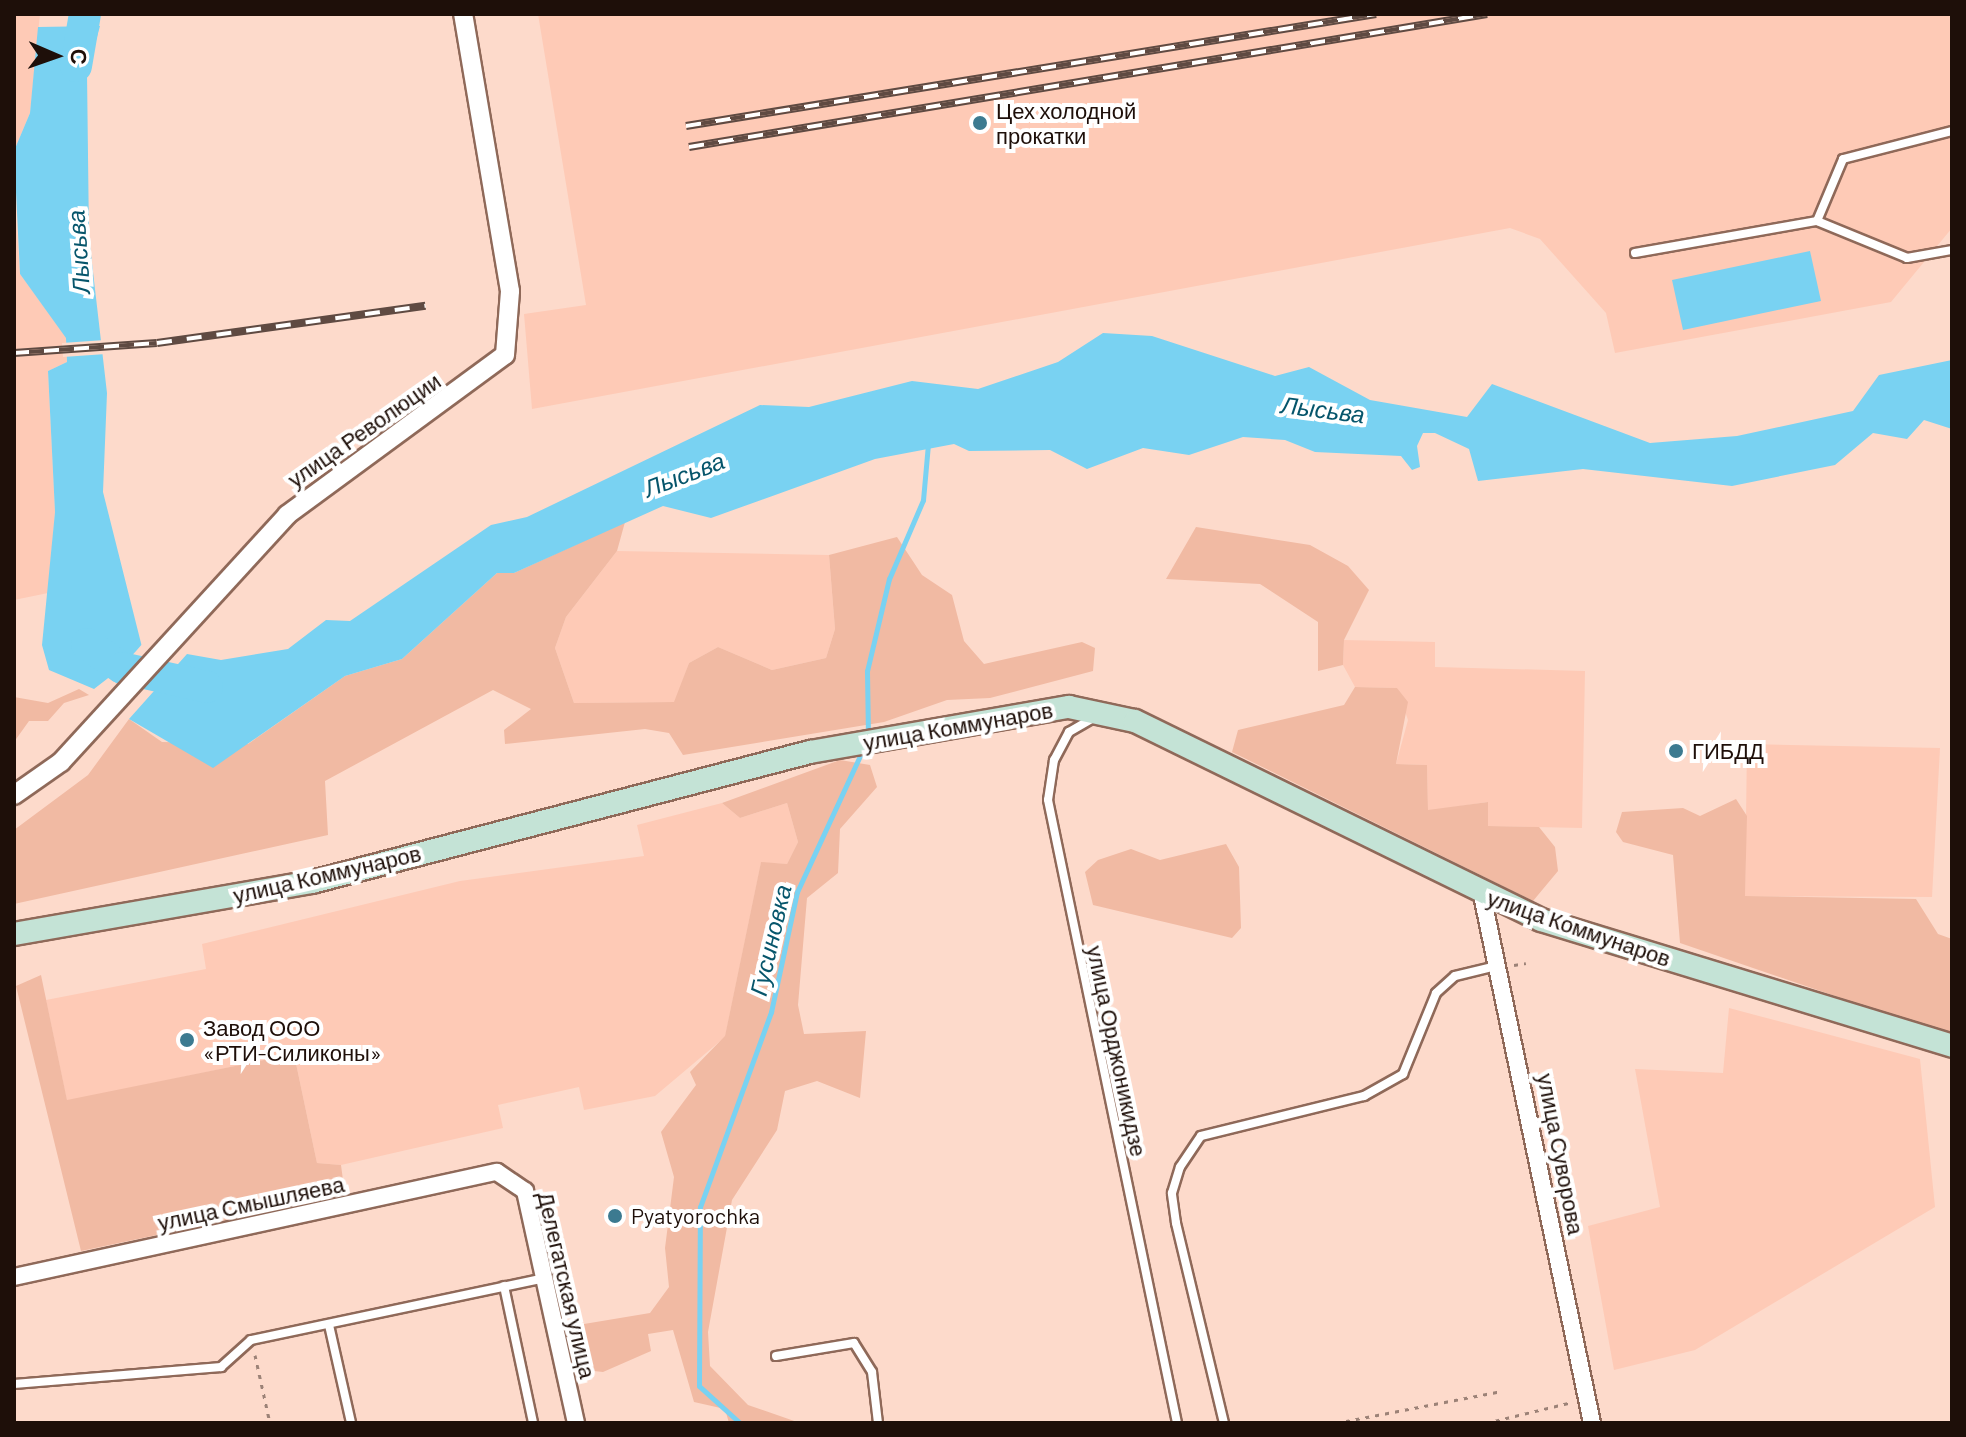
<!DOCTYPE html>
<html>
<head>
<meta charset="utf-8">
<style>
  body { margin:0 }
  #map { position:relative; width:1966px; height:1437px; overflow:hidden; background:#fddacb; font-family:Barlow,sans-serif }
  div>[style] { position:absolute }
  .built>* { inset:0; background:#fecab6 }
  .green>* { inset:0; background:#f1baa3 }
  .water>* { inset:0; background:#79d2f2 }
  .pier>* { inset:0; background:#fddacb }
  .stream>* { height:5px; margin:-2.5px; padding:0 2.5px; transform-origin:2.5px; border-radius:2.5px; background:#79d2f2 }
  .river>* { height:32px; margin:-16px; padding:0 16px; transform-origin:16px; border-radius:16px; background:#79d2f2 }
  .path>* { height:3px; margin-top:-1.5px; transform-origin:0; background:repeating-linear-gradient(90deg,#9c8277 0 4px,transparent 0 10px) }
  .roads { filter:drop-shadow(2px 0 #8f6959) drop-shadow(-2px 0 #8f6959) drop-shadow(0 2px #8f6959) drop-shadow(0 -2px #8f6959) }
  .service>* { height:8px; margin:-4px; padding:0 4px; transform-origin:4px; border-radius:4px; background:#fff }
  .minor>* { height:16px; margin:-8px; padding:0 8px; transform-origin:8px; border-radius:8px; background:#fff }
  .tertiary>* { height:18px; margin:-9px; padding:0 9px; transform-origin:9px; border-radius:9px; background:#fff }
  .secondary>* { height:22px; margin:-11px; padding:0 11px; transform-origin:11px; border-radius:11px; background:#c4e3d6 }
  .rail>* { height:8px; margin-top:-4px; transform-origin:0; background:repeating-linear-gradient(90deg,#fff 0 15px,#5f4a42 0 30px); box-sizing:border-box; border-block:2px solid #5f4a42 }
  .dots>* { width:22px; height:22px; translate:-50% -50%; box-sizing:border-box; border:4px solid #fff; border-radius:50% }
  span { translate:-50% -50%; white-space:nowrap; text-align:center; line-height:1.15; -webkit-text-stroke:8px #fff; paint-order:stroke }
  .poi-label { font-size:22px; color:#1e0f09 }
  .left { translate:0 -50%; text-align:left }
  .street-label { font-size:22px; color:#1e0f09 }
  .water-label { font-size:24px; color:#06556b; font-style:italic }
  .frame { position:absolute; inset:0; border:16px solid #1e0f09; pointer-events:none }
  .north { position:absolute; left:16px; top:16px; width:80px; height:80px; -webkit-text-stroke:6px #fff; paint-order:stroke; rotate:92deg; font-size:22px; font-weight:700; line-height:32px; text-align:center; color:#1e0f09 }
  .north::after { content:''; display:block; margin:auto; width:28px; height:36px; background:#1e0f09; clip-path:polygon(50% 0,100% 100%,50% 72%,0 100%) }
</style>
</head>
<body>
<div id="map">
  <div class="built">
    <i style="clip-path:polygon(14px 14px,40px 14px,30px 113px,14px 151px)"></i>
    <i style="clip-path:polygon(538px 14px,1952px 14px,1952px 228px,1891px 302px,1615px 353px,1606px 313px,1540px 239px,1510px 228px,532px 409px,524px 314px,586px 305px)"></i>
    <i style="clip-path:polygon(14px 191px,20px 274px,66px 337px,67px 362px,48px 371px,55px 512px,48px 593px,14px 600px)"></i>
    <i style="clip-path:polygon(617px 551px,829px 555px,835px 629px,826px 658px,772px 670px,718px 647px,689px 663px,675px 702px,574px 703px,555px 648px,566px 617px)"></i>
    <i style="clip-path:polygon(1344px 640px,1435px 642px,1435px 667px,1585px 671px,1582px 828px,1487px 826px,1487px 802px,1428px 811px,1427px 765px,1396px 764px,1408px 720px,1397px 688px,1355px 687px,1343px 665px)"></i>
    <i style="clip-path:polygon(1747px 744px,1940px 748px,1932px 897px,1745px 896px)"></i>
    <i style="clip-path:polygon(722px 803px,740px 818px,787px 803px,798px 842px,787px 864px,761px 863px,725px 1037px,655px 1096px,584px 1110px,579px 1087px,498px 1105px,503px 1128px,341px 1165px,317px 1163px,294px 1054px,67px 1101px,46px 1000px,206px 969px,202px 944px,460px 881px,644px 856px,637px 825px)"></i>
    <i style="clip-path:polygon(1729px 1008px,1920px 1059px,1935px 1207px,1695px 1350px,1614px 1370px,1588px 1226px,1660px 1207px,1635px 1069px,1723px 1073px)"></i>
  </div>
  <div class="green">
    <i style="clip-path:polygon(625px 522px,617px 551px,566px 617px,555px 648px,574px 703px,674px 702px,689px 663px,718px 647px,772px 670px,826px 658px,835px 629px,829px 555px,897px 537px,922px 575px,952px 595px,964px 641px,984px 664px,1082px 642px,1095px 648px,1093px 671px,990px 698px,947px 700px,884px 722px,683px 755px,669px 733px,645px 729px,505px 744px,504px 730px,531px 709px,493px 690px,325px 781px,328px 835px,14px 904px,14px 830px,88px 775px,129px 719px,162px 742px,248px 744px,345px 676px,402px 659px,497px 573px,514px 573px)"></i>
    <i style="clip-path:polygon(1196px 527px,1310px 545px,1348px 566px,1369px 590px,1344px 640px,1343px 665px,1318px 671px,1318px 622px,1260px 584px,1166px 579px)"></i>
    <i style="clip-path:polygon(1355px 687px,1397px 688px,1408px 702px,1396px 764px,1427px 765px,1428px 810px,1488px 802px,1488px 826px,1539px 827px,1555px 847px,1558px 871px,1533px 901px,1232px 752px,1238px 730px,1344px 705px)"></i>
    <i style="clip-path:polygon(79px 689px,89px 695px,64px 703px,48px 721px,29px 721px,14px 742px,14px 697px,48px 703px)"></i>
    <i style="clip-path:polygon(840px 760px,870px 765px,877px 787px,840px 829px,838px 873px,807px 898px,798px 1005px,804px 1034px,866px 1031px,860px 1098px,817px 1081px,785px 1091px,777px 1130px,732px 1200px,708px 1332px,710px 1366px,748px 1405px,800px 1423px,729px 1423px,725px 1409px,694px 1402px,673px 1330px,648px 1334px,651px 1351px,603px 1372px,585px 1370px,578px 1325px,650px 1313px,669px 1287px,665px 1248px,674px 1177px,661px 1132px,696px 1085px,690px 1072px,725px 1036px,761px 862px,787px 864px,798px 842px,787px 803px,740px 818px,722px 803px)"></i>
    <i style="clip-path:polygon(1736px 799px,1747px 816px,1745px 896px,1916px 899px,1938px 934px,1952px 939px,1952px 1036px,1680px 943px,1673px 855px,1623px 842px,1616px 832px,1622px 812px,1683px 808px,1700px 816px)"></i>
    <i style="clip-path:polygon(1226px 844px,1239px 867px,1241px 928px,1232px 938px,1093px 905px,1085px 872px,1098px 860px,1131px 849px,1160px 860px)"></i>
    <i style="clip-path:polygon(41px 975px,67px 1100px,294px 1054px,317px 1163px,341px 1165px,345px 1195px,81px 1251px,16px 986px)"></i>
  </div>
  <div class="water">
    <i style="clip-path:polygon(100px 26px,87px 73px,89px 237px,107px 393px,103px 492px,143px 651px,94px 689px,49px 670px,42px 645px,55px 512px,48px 371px,67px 362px,66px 338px,20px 274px,14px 151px,30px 113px,38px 27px)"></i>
    <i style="clip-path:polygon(1810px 251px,1821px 301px,1683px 330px,1672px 280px)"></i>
    <i style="clip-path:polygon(1103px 333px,1152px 336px,1275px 376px,1309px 367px,1370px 400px,1467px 417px,1492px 384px,1650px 443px,1737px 436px,1853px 411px,1879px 375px,1952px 360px,1952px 429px,1924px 420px,1907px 439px,1873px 433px,1835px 465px,1732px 486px,1583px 469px,1478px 481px,1469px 449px,1435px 433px,1423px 433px,1417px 446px,1420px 467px,1412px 470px,1401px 456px,1315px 452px,1285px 440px,1243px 437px,1189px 455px,1143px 448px,1087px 469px,1050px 450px,969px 451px,954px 444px,875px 459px,711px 518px,663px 506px,514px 573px,497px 573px,402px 659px,345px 676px,213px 768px,129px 719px,187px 654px,221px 660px,288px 649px,326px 620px,350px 621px,491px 525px,527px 517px,760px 405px,809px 407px,912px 381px,978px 389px,1058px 362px)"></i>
  </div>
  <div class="pier">
    <i style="clip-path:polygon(105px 340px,106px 354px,63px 357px,62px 343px)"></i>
    <i style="clip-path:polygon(144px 642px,146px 653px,106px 685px)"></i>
  </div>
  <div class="stream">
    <i style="left:868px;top:736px;width:65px;rotate:-90.9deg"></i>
    <i style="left:867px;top:671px;width:95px;rotate:-76.6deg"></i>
    <i style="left:889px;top:579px;width:86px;rotate:-66.7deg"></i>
    <i style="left:923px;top:500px;width:56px;rotate:-84.9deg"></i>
    <i style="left:740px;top:1423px;width:55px;rotate:-137.9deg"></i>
    <i style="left:699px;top:1386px;width:179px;rotate:-89.7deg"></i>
    <i style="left:700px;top:1207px;width:208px;rotate:-70deg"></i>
    <i style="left:771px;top:1012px;width:123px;rotate:-77.8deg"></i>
    <i style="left:797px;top:892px;width:157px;rotate:-65.2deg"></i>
  </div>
  <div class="river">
    <i style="left:76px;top:66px;width:53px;rotate:-80.2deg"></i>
    <i style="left:87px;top:644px;width:42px;rotate:34.4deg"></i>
    <i style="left:122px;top:668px;width:87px;rotate:12.6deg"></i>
  </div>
  <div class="path">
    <i style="left:1514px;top:965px;width:12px;rotate:-9deg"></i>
    <i style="left:255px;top:1355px;width:70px;rotate:77.6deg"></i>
    <i style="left:1336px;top:1423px;width:169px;rotate:-10.9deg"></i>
    <i style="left:1486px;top:1423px;width:89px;rotate:-13.7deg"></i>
  </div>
  <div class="roads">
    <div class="service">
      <i style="left:1817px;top:221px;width:97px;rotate:22.3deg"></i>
      <i style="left:1907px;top:258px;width:46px;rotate:-10.1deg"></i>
      <i style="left:1635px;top:253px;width:185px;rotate:-10deg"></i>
      <i style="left:1817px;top:221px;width:67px;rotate:-67.2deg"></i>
      <i style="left:1843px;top:159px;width:113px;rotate:-14.4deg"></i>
      <i style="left:1095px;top:717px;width:30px;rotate:150deg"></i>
      <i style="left:1069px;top:732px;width:32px;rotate:118deg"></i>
      <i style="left:1054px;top:760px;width:40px;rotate:98.5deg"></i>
      <i style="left:1048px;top:800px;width:636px;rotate:78.3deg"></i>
      <i style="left:504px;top:1286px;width:140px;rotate:78deg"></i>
      <i style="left:329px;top:1325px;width:100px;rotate:77.3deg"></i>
      <i style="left:776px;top:1356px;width:79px;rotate:-9.5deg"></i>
      <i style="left:854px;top:1343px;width:34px;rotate:58deg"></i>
      <i style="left:872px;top:1372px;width:51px;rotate:83.3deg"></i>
      <i style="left:14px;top:1384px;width:208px;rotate:-4.7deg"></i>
      <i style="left:221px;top:1367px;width:40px;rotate:-42deg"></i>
      <i style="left:251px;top:1340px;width:299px;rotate:-11.9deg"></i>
      <i style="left:1224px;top:1423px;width:206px;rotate:-103.5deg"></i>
      <i style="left:1176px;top:1223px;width:30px;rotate:-98deg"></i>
      <i style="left:1172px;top:1193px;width:27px;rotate:-73deg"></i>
      <i style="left:1180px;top:1167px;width:37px;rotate:-56deg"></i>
      <i style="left:1201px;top:1136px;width:168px;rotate:-13.8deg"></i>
      <i style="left:1364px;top:1096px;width:45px;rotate:-29.4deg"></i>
      <i style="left:1403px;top:1074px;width:87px;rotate:-67.8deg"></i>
      <i style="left:1436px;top:993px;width:25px;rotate:-42deg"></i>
      <i style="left:1455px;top:976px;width:42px;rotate:-13.7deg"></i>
    </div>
    <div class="minor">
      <i style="left:1482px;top:895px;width:539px;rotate:78.23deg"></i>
      <i style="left:14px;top:1277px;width:494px;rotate:-12.3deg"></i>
      <i style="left:497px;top:1172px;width:34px;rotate:34deg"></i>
      <i style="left:525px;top:1191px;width:238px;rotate:77.6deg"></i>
    </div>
    <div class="tertiary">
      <i style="left:14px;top:795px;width:57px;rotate:-35.1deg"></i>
      <i style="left:61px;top:762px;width:335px;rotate:-47.5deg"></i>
      <i style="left:287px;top:515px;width:270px;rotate:-36.3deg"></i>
      <i style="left:505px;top:355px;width:64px;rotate:-85.5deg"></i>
      <i style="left:510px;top:291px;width:281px;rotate:-99.6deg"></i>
    </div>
    <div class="secondary">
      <i style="left:14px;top:934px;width:303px;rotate:-9.9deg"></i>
      <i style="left:312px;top:882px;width:515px;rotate:-14.63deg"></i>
      <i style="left:810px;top:752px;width:263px;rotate:-9.9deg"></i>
      <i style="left:1069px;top:707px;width:67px;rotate:12deg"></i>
      <i style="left:1135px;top:721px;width:452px;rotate:26.1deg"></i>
      <i style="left:1541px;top:920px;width:430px;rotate:17deg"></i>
    </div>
  </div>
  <div class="rail">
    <i style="left:686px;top:126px;width:699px;rotate:-9.22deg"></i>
    <i style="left:689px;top:147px;width:809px;rotate:-9.46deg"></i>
    <i style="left:14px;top:353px;width:143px;rotate:-4deg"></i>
    <i style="left:157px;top:343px;width:271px;rotate:-7.9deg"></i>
  </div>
  <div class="dots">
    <i style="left:980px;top:123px;background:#3c7a90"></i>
    <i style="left:1676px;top:751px;background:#3c7a90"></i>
    <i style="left:187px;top:1040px;background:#3c7a90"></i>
    <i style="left:615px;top:1216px;background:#3c7a90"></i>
  </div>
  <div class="poi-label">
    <span class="left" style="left:996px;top:123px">Цех холодной<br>прокатки</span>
    <span class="left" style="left:1692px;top:751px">ГИБДД</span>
    <span class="left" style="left:203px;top:1040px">Завод ООО<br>«РТИ-Силиконы»</span>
    <span class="left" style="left:631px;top:1216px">Pyatyorochka</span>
  </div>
  <div class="street-label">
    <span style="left:364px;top:430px;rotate:-35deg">улица Революции</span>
    <span style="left:958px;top:726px;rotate:-10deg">улица Коммунаров</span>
    <span style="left:327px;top:874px;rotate:-13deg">улица Коммунаров</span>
    <span style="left:1579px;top:928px;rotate:19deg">улица Коммунаров</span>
    <span style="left:1117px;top:1051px;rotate:78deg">улица Орджоникидзе</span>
    <span style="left:1561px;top:1154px;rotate:79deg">улица Суворова</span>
    <span style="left:251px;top:1203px;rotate:-12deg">улица Смышляева</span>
    <span style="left:567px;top:1285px;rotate:77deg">Делегатская улица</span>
  </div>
  <div class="water-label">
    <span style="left:78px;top:252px;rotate:-94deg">Лысьва</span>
    <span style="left:1323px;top:409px;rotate:7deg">Лысьва</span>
    <span style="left:684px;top:474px;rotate:-21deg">Лысьва</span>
    <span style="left:770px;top:940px;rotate:-77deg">Гусиновка</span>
  </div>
  <div class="frame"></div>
  <div class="north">С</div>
</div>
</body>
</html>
